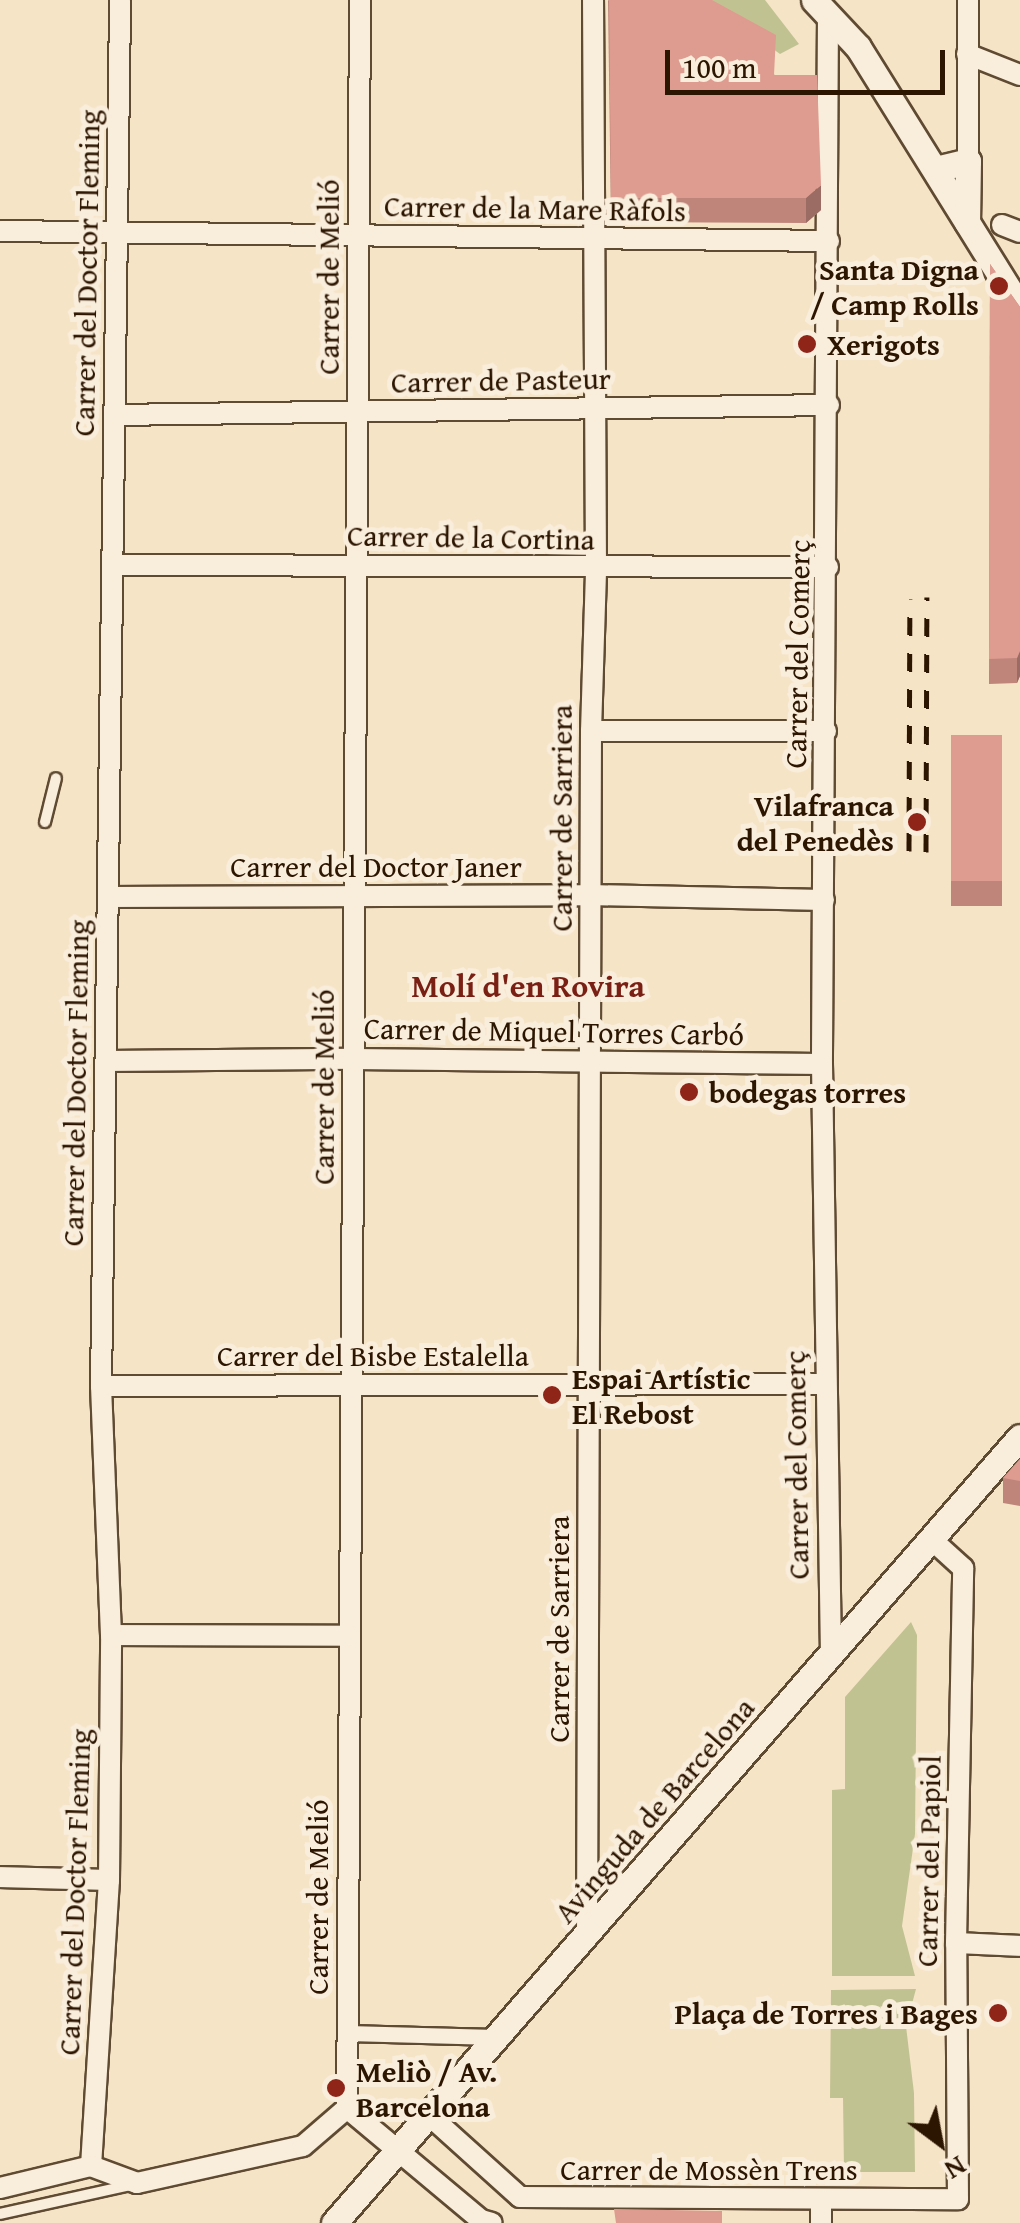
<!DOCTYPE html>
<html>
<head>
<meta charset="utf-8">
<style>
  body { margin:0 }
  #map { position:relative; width:1020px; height:2223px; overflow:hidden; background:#f6e4c7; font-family:"Gentium Book Plus",serif }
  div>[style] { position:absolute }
  .green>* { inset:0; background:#c1c292 }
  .roads { filter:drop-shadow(2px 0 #5f4a32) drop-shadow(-2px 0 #5f4a32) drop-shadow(0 2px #5f4a32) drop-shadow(0 -2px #5f4a32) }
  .service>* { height:10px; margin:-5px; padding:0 5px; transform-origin:5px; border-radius:5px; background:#f9eddb }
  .pedestrian>* { height:15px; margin:-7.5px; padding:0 7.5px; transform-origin:7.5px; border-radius:7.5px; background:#f9eddb }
  .minor>* { height:20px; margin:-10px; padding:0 10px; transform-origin:10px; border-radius:10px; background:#f9eddb }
  .tertiary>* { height:25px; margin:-12.5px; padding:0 12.5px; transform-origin:12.5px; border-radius:12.5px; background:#f9eddb }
  .rail>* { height:5px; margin-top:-2.5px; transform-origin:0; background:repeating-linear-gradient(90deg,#2d1601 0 18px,transparent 0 36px) }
  .wall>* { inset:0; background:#bf857b }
  .shaded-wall>* { inset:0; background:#9b6c64 }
  .building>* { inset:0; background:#de9b8f }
  .dots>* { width:28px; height:28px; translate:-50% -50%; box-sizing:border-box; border:5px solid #f9eddb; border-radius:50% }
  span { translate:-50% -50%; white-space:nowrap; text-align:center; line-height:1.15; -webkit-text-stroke:10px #f9eddb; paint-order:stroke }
  .street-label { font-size:30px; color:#2d1601 }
  .poi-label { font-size:30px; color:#2d1601; font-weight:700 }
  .right { translate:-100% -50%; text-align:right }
  .left { translate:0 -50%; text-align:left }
  .neighbourhood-label { font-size:32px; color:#7a1f14; font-weight:700 }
  .north { position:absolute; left:890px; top:2093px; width:100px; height:100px; -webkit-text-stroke:8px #f9eddb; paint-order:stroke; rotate:148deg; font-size:28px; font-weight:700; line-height:40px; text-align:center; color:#2d1601 }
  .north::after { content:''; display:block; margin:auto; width:35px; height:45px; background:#2d1601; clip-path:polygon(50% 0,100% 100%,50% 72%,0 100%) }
  .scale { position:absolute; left:665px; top:50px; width:280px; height:45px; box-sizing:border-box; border:5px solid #2d1601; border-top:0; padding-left:12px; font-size:30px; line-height:35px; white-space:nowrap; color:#2d1601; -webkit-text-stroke:8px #f9eddb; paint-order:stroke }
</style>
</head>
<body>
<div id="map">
  <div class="green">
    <i style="clip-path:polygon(705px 0,765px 0,799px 44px,780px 54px)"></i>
    <i style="clip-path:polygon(911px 1622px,917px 1635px,915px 1834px,902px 1926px,915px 1976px,832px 1976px,832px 1790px,845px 1789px,845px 1697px)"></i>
    <i style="clip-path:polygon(916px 1989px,906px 2026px,914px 2093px,915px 2172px,844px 2172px,843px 2098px,830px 2098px,831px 1990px)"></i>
  </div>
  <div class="roads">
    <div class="service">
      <i style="left:45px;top:822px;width:45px;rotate:-76deg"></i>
      <i style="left:0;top:2214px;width:134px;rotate:-12.5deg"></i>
    </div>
    <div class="pedestrian">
      <i style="left:346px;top:2033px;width:151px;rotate:1.5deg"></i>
    </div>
    <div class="minor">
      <i style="left:360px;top:0;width:2108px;rotate:90.35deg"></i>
      <i style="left:347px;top:2108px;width:175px;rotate:39.9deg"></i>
      <i style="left:481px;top:2220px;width:11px;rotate:15deg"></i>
      <i style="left:828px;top:13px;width:1051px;rotate:90.33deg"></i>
      <i style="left:822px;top:1064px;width:591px;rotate:89.13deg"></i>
      <i style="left:967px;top:54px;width:57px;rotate:21.6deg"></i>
      <i style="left:968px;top:161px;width:161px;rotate:-90deg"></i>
      <i style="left:1002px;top:225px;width:19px;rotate:21deg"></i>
      <i style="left:0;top:231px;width:829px;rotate:0.69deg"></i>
      <i style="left:114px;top:415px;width:715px;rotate:-0.8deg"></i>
      <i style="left:112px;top:565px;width:716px;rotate:0.16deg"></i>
      <i style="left:591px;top:731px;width:235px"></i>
      <i style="left:108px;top:897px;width:482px;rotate:-0.2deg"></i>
      <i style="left:590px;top:895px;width:234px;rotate:1.2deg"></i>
      <i style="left:106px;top:1061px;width:247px;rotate:-0.5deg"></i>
      <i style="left:353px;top:1059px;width:469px;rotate:0.6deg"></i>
      <i style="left:101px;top:1386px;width:723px;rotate:-0.16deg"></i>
      <i style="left:111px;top:1635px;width:238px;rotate:0.2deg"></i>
      <i style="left:0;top:1877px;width:109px;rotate:1.6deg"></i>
      <i style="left:587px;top:1938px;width:1207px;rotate:-89.81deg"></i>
      <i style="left:591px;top:731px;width:163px;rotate:-88.2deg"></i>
      <i style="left:596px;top:568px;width:568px;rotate:-90.3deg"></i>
      <i style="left:956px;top:1943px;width:64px;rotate:2.7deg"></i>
      <i style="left:430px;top:2116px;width:121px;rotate:42deg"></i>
      <i style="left:520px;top:2197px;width:438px;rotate:0.3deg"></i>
      <i style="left:958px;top:2199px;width:256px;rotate:-90.4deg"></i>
      <i style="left:956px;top:1943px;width:375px;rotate:-88.9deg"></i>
      <i style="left:963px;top:1568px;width:43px;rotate:-137.8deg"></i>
      <i style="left:91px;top:2166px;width:287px;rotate:-86.4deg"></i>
      <i style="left:109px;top:1880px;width:245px;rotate:-89.5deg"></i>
      <i style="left:111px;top:1635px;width:249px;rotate:-92.3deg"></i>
      <i style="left:101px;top:1386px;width:1386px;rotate:-89.21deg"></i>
      <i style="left:0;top:2188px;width:94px;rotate:-13.6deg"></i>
      <i style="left:91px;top:2166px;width:49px;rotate:20.3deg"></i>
      <i style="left:137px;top:2183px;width:170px;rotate:-12.6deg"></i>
      <i style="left:303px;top:2146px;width:58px;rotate:-40.8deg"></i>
      <i style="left:821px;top:2223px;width:22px;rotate:-90deg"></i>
    </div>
    <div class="tertiary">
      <i style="left:814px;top:0;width:64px;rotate:46.9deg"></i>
      <i style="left:858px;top:47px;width:306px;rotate:58.1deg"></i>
      <i style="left:936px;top:169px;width:33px;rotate:-14deg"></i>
      <i style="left:968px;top:161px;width:61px;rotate:90.9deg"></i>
      <i style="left:334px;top:2223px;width:1043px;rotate:-48.89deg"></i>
    </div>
  </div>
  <div class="rail">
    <i style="left:909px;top:851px;width:252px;rotate:-89.8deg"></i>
    <i style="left:926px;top:852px;width:255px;rotate:-89.8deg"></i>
  </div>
  <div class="wall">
    <i style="clip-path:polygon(608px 0,775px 75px,821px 210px,806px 223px,611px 222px)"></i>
    <i style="clip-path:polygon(990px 264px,1020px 307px,1020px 676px,1017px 683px,989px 684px)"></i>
    <i style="clip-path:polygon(951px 735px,1002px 735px,1002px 906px,951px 906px)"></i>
    <i style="clip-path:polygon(1020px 1459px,1020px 1506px,1003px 1503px,1003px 1478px)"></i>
  </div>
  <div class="shaded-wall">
    <i style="clip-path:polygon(821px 185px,821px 210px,806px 223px,806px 198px)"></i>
    <i style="clip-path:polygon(1020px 651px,1020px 676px,1017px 683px,1017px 658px)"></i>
  </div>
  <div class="building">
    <i style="clip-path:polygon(609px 0,712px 0,776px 35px,774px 75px,817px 75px,821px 185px,806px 198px,611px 198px)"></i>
    <i style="clip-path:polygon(990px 264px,1020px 307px,1020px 651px,1017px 658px,989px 659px)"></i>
    <i style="clip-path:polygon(951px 735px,1002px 735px,1002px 881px,951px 881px)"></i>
    <i style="clip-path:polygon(1020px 1459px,1020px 1481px,1003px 1478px)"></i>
    <i style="clip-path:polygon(614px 2209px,722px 2211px,722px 2223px,616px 2223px)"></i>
  </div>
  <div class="dots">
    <i style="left:999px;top:286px;background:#8f2418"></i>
    <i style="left:807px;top:344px;background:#8f2418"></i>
    <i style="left:917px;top:822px;background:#8f2418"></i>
    <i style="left:689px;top:1092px;background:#8f2418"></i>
    <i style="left:552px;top:1395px;background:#8f2418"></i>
    <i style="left:998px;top:2013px;background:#8f2418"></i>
    <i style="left:336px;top:2088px;background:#8f2418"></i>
  </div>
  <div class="street-label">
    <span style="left:535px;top:208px;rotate:1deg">Carrer de la Mare Ràfols</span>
    <span style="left:86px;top:273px;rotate:-89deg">Carrer del Doctor Fleming</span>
    <span style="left:328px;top:277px;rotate:-90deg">Carrer de Melió</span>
    <span style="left:501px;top:380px;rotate:-1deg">Carrer de Pasteur</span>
    <span style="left:471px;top:537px;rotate:1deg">Carrer de la Cortina</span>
    <span style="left:797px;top:654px;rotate:-89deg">Carrer del Comerç</span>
    <span style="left:561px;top:818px;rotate:-90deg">Carrer de Sarriera</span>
    <span style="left:376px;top:866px">Carrer del Doctor Janer</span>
    <span style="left:554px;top:1031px;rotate:1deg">Carrer de Miquel Torres Carbó</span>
    <span style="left:75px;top:1083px;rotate:-89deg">Carrer del Doctor Fleming</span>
    <span style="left:323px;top:1087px;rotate:-90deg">Carrer de Melió</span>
    <span style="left:373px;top:1355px">Carrer del Bisbe Estalella</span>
    <span style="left:796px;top:1465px;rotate:-91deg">Carrer del Comerç</span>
    <span style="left:558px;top:1629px;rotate:-90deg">Carrer de Sarriera</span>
    <span style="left:654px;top:1810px;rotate:-49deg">Avinguda de Barcelona</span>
    <span style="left:928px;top:1861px;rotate:-89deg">Carrer del Papiol</span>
    <span style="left:74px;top:1892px;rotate:-88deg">Carrer del Doctor Fleming</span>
    <span style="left:317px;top:1897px;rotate:-90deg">Carrer de Melió</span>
    <span style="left:709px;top:2169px">Carrer de Mossèn Trens</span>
  </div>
  <div class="poi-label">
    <span class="right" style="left:979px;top:286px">Santa Digna<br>/ Camp Rolls</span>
    <span class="left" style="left:827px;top:344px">Xerigots</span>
    <span class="right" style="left:894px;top:822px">Vilafranca<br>del Penedès</span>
    <span class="left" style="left:709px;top:1092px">bodegas torres</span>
    <span class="left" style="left:572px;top:1395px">Espai Artístic<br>El Rebost</span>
    <span class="right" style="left:978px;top:2013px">Plaça de Torres i Bages</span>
    <span class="left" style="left:356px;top:2088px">Meliò / Av.<br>Barcelona</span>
  </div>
  <div class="neighbourhood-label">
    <span style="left:528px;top:986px">Molí d'en Rovira</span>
  </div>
  <div class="north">N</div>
  <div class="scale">100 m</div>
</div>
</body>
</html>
